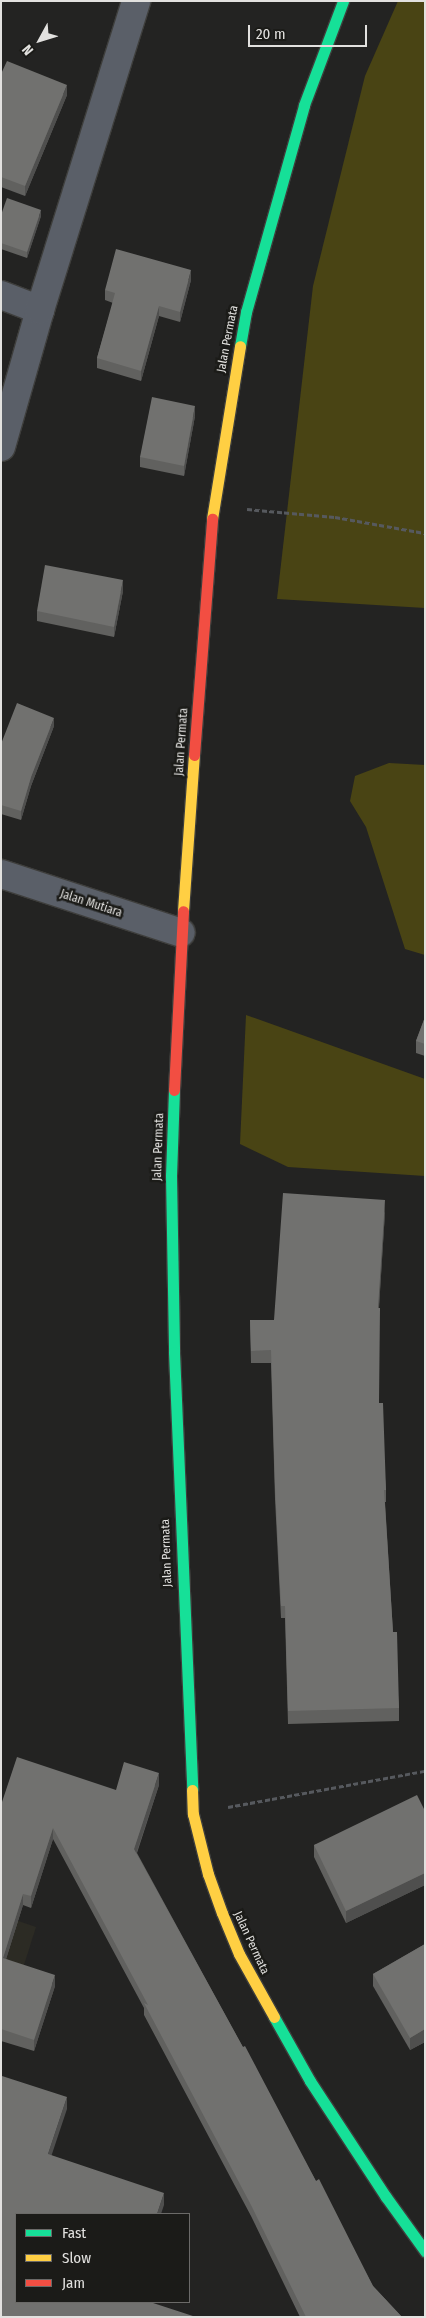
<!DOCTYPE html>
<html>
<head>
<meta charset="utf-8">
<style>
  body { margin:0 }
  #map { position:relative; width:426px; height:2318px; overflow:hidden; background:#232322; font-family:"Fira Sans Condensed",sans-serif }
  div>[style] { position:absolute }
  .built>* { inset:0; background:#2c2b24 }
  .green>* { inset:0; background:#494414 }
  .path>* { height:3px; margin-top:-1.5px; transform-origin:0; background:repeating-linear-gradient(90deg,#56595e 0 5px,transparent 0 7.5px) }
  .roads { filter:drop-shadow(1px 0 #3e3e3c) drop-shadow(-1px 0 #3e3e3c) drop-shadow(0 1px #3e3e3c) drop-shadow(0 -1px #3e3e3c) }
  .street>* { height:28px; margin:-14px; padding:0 14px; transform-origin:14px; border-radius:14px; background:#5a5f68 }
  .fast>* { height:11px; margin:-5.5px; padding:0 5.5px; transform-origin:5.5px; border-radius:5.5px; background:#16e098 }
  .slow>* { height:11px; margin:-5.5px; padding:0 5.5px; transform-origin:5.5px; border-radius:5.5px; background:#ffcf43 }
  .jam>* { height:11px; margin:-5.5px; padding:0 5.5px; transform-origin:5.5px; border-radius:5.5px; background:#f24e42 }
  .wall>* { inset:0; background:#61615f }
  .shaded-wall>* { inset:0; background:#4f4f4e }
  .building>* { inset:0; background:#71716f }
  span { translate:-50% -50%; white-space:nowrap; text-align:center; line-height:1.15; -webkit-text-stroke:5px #1b1b18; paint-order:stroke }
  .street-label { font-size:12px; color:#e2e1df }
  .frame { position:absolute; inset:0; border:2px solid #e2e1df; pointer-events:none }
  .legend { position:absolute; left:15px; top:2213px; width:175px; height:90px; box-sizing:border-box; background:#1b1b18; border:1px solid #6b6a68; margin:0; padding:6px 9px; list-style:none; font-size:15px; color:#e2e1df }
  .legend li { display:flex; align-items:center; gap:10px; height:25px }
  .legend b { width:25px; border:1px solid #6b6a68 }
  .north { position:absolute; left:15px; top:15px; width:50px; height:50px; -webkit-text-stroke:4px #1b1b18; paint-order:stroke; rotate:231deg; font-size:14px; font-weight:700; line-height:20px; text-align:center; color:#e2e1df }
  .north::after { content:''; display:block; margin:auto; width:18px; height:22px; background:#e2e1df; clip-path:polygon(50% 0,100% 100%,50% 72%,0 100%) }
  .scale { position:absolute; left:248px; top:25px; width:119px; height:22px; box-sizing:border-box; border:2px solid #e2e1df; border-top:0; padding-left:6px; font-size:15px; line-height:18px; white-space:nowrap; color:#e2e1df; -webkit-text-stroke:4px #1b1b18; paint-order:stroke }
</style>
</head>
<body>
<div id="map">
  <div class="built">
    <i style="clip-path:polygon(1px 1915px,36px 1927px,1px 2038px)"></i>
  </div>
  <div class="green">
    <i style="clip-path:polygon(398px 1px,425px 1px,425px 608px,277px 599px,313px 286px,365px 76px)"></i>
    <i style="clip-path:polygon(389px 763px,425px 765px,425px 955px,405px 949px,366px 827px,350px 801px,355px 776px)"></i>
    <i style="clip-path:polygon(246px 1015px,425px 1079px,425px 1176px,288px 1167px,240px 1144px)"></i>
  </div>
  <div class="path">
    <i style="left:247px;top:509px;width:88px;rotate:5.2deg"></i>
    <i style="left:335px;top:517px;width:91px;rotate:10.1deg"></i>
    <i style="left:228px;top:1807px;width:200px;rotate:-10.4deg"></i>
  </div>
  <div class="roads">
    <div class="street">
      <i style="left:1px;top:295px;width:42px;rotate:21deg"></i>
      <i style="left:1px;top:447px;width:142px;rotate:-74.1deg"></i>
      <i style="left:40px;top:310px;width:324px;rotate:-72.7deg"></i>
      <i style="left:1px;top:874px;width:189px;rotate:18.1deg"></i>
    </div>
    <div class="fast">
      <i style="left:240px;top:346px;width:35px;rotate:-80deg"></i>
      <i style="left:246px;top:312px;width:215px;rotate:-74.3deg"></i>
      <i style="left:304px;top:105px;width:111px;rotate:-69.4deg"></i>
      <i style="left:174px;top:1090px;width:85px;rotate:92deg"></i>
      <i style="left:171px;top:1175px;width:177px;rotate:89deg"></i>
      <i style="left:174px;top:1352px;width:438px;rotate:87.6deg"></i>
      <i style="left:274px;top:2017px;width:73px;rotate:60.6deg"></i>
      <i style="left:310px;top:2081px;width:139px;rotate:56.8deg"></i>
      <i style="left:386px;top:2197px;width:67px;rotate:54.2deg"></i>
    </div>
    <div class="slow">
      <i style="left:212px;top:519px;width:175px;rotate:-80.8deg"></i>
      <i style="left:183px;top:911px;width:156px;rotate:-86deg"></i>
      <i style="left:192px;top:1790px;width:24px;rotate:88deg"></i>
      <i style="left:193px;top:1814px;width:62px;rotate:76deg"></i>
      <i style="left:208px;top:1874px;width:41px;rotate:70.3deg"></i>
      <i style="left:222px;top:1913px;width:44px;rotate:67.5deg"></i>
      <i style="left:239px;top:1954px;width:72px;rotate:60.9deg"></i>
    </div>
    <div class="jam">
      <i style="left:194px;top:755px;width:237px;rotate:-85.6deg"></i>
      <i style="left:174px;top:1090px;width:179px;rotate:-87.1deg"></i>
    </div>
  </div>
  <div class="wall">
    <i style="clip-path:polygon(1px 74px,67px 95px,25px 196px,1px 187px)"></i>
    <i style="clip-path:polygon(1px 215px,41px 216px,27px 258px,1px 249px)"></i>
    <i style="clip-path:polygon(191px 280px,180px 322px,159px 316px,141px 381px,97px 368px,97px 358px,113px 303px,105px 300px,105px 290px)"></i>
    <i style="clip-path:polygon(195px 416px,184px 476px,140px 467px,140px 457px)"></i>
    <i style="clip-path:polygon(123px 591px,114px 637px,37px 621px,37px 611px)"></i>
    <i style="clip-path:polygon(54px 726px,31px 786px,21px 820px,1px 814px,1px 744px)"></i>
    <i style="clip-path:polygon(425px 1017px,425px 1056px,416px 1053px,416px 1041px)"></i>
    <i style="clip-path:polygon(385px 1212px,379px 1308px,379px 1403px,386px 1490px,386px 1502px,385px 1502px,393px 1632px,399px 1708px,399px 1721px,288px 1724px,285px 1618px,281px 1618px,275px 1499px,271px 1363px,251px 1363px,250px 1320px,274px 1320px)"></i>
    <i style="clip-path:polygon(159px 1785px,137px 1853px,373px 2286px,402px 2317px,300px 2317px,251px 2216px,144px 2015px,144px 2008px,53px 1839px,31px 1908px,23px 1905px,6px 1959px,55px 1986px,34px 2051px,1px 2041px,1px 1805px,116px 1790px)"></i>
    <i style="clip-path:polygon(425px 1811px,425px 1885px,346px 1923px,314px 1857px,314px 1845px)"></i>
    <i style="clip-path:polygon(425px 1944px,425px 2042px,410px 2050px,373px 1986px,373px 1974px)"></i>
  </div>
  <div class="shaded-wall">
    <i style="clip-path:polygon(67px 85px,67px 95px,25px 196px,25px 186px)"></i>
    <i style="clip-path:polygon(41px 210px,41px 216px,27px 258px,27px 252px)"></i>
    <i style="clip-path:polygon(191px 270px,191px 280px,180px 322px,180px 312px)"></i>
    <i style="clip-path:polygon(159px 306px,159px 316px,141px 381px,141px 371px)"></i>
    <i style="clip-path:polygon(195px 406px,195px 416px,184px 476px,184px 466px)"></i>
    <i style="clip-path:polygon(123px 580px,123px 591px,114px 637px,114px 627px)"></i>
    <i style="clip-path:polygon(54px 718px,54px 726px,31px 786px,21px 820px,21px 811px,31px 777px)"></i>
    <i style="clip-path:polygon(385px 1200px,385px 1212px,378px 1320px,378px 1308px)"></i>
    <i style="clip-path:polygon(159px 1773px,159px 1785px,134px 1860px,134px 1849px)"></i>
    <i style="clip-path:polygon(53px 1828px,53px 1839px,31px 1908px,31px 1896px)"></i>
    <i style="clip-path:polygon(425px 1873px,425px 1885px,346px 1923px,346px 1911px)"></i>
    <i style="clip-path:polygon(23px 1894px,23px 1905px,3px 1969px,3px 1958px)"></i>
    <i style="clip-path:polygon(55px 1975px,55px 1986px,34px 2051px,34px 2040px)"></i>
    <i style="clip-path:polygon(425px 2029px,425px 2042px,410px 2050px,410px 2038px)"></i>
    <i style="clip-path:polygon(67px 2097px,67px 2109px,48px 2166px,48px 2154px)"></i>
    <i style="clip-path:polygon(164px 2193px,164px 2205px,161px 2214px,157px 2214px)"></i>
  </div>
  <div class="building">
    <i style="clip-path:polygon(7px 61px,67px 85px,25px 186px,1px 177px,1px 74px)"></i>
    <i style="clip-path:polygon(7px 198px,41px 210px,27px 252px,1px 243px,1px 215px)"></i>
    <i style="clip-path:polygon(116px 249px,191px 270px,180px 312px,159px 306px,141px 371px,97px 358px,115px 293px,105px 290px)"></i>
    <i style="clip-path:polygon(152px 397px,195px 406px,184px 466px,140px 457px)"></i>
    <i style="clip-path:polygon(45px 565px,123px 580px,114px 627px,37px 611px)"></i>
    <i style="clip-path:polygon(17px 703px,54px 718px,31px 777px,21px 811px,1px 805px,1px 744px)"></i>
    <i style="clip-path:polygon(425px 1017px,425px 1044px,416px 1041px)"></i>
    <i style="clip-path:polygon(283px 1193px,385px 1200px,378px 1308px,380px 1308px,379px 1403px,383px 1403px,386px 1490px,384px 1490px,393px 1632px,397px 1632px,399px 1708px,288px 1711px,285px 1606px,281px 1606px,275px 1487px,271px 1350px,251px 1351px,250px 1320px,274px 1320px)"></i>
    <i style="clip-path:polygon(17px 1757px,116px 1790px,124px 1762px,159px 1773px,134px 1849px,243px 2047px,245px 2046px,316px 2181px,319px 2179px,373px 2286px,402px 2317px,306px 2317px,251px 2205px,144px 2003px,148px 2005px,53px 1828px,31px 1896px,23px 1894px,3px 1958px,55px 1975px,34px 2040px,1px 2029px,1px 1805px)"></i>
    <i style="clip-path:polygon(417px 1795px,425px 1811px,425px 1873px,346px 1911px,314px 1845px)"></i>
    <i style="clip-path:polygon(425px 1944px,425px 2029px,410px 2038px,373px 1974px)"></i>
    <i style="clip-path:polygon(2px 2076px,67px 2097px,48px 2154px,164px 2193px,157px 2214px,16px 2214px,16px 2302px,150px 2302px,196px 2317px,1px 2317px,1px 2079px)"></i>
  </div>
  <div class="street-label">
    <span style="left:228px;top:339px;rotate:-79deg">Jalan Permata</span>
    <span style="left:182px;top:742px;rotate:-86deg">Jalan Permata</span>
    <span style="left:91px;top:904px;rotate:18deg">Jalan Mutiara</span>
    <span style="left:159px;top:1147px;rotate:-88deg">Jalan Permata</span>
    <span style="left:167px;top:1553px;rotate:-92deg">Jalan Permata</span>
    <span style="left:251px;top:1943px;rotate:65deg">Jalan Permata</span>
  </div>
  <div class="frame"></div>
  <ul class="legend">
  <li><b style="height:6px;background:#16e098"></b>Fast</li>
  <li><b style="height:6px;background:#ffcf43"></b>Slow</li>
  <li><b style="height:6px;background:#f24e42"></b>Jam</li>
  </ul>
  <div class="north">N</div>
  <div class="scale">20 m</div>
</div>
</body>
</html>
